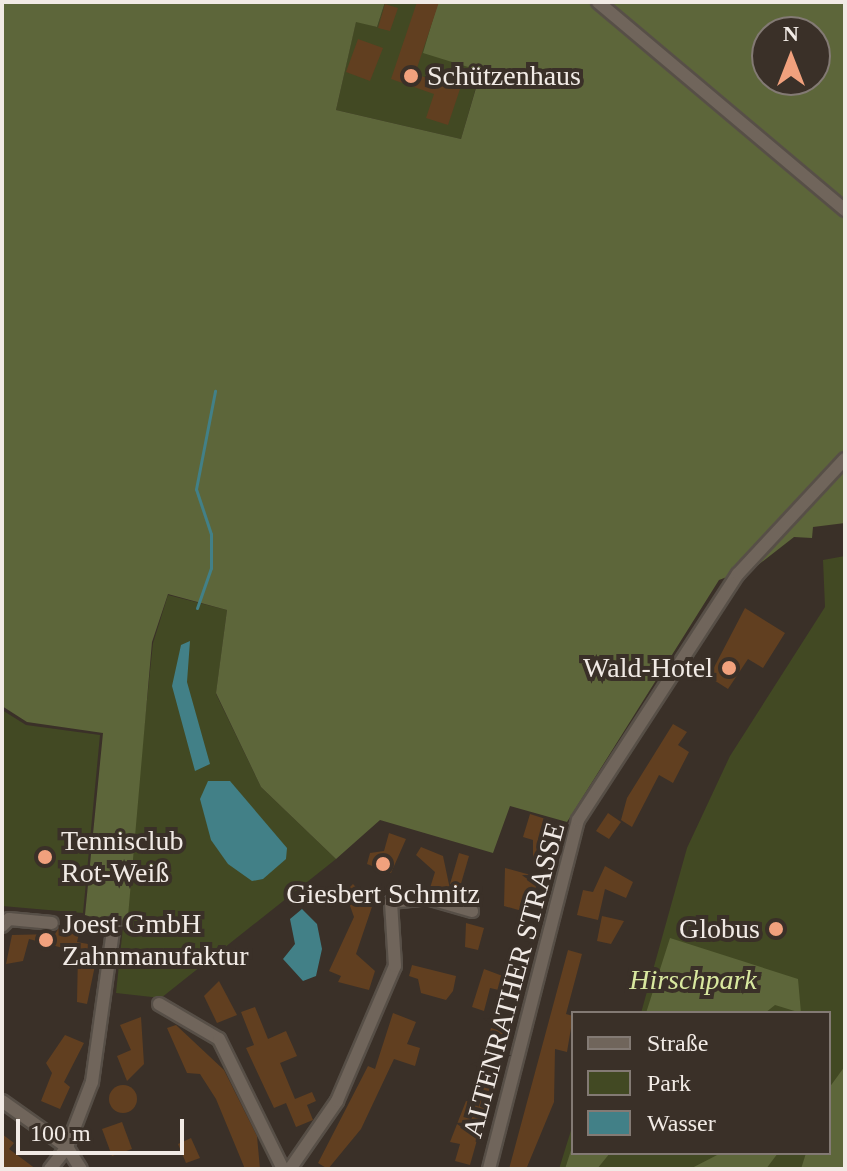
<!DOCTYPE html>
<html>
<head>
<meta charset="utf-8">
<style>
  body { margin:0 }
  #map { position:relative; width:847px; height:1171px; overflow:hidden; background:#3a3028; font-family:"Times New Roman",serif }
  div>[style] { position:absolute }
  .green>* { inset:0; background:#424923 }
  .forest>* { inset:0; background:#5d663a }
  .water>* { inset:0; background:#428087 }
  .stream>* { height:3px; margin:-1.5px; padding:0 1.5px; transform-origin:1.5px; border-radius:1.5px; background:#428087 }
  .building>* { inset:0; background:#613f20 }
  .round { border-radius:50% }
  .roads { filter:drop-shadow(2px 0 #574f47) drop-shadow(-2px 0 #574f47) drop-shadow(0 2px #574f47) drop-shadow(0 -2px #574f47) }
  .minor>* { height:12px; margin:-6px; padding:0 6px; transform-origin:6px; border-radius:6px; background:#70655b }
  .dots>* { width:22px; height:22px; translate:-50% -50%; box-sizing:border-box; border:4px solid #3a3028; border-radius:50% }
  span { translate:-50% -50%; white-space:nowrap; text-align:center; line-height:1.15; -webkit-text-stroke:8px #3a3028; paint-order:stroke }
  .poi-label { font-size:28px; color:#f1eae5 }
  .left { translate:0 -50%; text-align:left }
  .right { translate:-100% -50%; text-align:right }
  .street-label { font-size:28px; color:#f1eae5 }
  .park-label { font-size:28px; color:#d8e89f; font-style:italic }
  .frame { position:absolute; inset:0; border:4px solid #f1eae5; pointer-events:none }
  .legend { position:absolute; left:571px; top:1011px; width:260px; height:144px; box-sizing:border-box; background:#3a3028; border:2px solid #837a74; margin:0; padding:10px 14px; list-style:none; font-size:24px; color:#f1eae5 }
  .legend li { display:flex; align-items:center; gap:16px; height:40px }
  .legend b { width:40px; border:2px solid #837a74 }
  .north { position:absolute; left:751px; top:16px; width:80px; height:80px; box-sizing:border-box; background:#3a3028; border:2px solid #837a74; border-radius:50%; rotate:0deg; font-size:22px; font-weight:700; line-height:32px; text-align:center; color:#f1eae5 }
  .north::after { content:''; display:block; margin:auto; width:28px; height:36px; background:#f1a17d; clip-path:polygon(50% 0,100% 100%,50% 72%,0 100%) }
  .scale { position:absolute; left:16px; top:1119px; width:168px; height:36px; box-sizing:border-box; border:4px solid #f1eae5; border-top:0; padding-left:10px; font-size:24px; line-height:28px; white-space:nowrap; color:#f1eae5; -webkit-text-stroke:6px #3a3028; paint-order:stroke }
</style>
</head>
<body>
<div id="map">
  <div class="green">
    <i style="clip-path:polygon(385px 2px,438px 2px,481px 70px,461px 139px,336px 110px,356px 21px,377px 27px)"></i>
    <i style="clip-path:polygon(845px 556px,845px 1169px,559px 1169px,573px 1124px,573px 1153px,829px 1153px,829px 1013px,641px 1013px,687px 848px,730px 756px,825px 607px,823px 560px)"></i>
    <i style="clip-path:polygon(168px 595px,227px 610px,216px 694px,261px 787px,336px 859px,161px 998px,116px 993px,153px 643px)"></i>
    <i style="clip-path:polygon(2px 710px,26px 725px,100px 735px,83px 913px,2px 906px)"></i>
  </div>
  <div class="forest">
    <i style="clip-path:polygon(evenodd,2px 2px,385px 2px,377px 27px,356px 22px,336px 110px,461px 139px,481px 71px,423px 53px,438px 2px,845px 2px,845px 523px,813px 527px,812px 538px,794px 537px,758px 565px,719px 580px,567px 822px,510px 806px,493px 853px,380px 820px,336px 859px,261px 787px,216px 693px,227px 610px,168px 594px,152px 642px,127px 928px,85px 915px,103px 733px,27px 722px,2px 706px,2px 2px,767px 32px,815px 32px,815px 80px,767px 80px,767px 32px)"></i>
    <i style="clip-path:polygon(670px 938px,798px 979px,801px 1013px,775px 1005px,765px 1013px,646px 1013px)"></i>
    <i style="clip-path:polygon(845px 1066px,845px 1169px,801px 1169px,806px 1153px,829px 1153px,829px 1088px)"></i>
    <i style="clip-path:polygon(573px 1144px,573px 1153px,610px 1153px,597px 1169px,565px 1169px)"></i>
    <i style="clip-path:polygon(721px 1153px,778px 1153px,766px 1169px,690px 1169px)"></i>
  </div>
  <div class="water">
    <i style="clip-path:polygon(190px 641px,187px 682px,210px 764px,195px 771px,172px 686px,181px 645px)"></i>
    <i style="clip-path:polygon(208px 781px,230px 781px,287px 848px,286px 859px,263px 879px,252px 881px,228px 864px,211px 840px,200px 799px)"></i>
    <i style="clip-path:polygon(302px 909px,317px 924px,322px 949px,316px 976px,303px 981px,283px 959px,295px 944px,290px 919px)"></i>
  </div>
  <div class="stream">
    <i style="left:197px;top:608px;width:42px;rotate:-70.7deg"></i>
    <i style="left:211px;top:568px;width:34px;rotate:-90deg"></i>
    <i style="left:211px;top:534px;width:47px;rotate:-108.4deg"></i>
    <i style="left:196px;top:489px;width:100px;rotate:-79deg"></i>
  </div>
  <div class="building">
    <i style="clip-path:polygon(417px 2px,439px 2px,415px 74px,460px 89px,448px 125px,426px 118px,434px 94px,391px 79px)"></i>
    <i style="clip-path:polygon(385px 4px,398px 8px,390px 31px,378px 28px)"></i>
    <i style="clip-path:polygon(358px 39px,383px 48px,370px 81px,346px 72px)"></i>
    <i style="clip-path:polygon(745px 608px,785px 633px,763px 668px,748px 659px,728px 689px,709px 677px)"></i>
    <i style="clip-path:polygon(673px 724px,687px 732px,678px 745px,689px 752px,673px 783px,659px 775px,632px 827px,621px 820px,627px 798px)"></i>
    <i style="clip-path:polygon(608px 813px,621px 822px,609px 839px,596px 831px)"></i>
    <i style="clip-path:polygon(530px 814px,552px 821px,545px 862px,533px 857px,533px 840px,523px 837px)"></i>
    <i style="clip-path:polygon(389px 833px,406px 839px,391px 873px,367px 864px,370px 853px,384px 851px)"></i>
    <i style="clip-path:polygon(421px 847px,443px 856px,451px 894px,430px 888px,435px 872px,416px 855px)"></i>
    <i style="clip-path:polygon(459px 853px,469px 856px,460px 887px,450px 884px)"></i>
    <i style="clip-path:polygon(605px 866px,633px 882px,626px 898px,605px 889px,598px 920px,577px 915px,583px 890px,593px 892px)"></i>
    <i style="clip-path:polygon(505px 868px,538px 877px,528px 923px,519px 920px,522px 911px,504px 906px)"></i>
    <i style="clip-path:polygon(353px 884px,364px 896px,376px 895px,356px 954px,375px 971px,369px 990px,338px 982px,341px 976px,329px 971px,354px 917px,345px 892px)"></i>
    <i style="clip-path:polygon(602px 916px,624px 921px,611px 944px,597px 941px)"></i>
    <i style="clip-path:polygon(466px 923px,484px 928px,478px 950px,465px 947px)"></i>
    <i style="clip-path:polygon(60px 926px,80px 929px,77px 942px,99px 946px,87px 1004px,77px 1002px,78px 952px,29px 939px,23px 961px,6px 964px,12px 935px,55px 934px)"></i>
    <i style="clip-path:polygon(568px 950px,582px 954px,566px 1014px,573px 1016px,567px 1052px,555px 1049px,554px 1102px,527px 1167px,509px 1169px)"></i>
    <i style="clip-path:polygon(412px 965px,456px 976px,453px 991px,446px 1000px,421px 993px,418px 979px,409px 976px)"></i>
    <i style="clip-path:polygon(484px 969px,519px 982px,516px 994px,490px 988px,484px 1011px,472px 1007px)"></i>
    <i style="clip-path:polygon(219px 981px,237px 1015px,217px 1023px,204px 996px)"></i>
    <i style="clip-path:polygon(255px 1007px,268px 1039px,286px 1031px,297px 1056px,280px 1063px,295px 1099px,312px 1092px,316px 1101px,307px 1105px,313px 1120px,296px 1127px,286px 1103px,274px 1108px,246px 1048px,254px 1045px,241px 1012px)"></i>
    <i style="clip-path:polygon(393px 1013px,416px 1022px,407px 1044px,420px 1048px,415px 1066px,394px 1059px,361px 1129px,328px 1169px,318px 1163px,368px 1066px,375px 1069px)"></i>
    <i style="clip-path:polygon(141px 1017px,144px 1064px,127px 1081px,117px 1056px,131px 1050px,120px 1025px)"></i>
    <i style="clip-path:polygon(176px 1025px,224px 1070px,257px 1136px,260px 1169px,245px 1169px,216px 1099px,200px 1074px,187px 1073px,167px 1028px)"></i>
    <i style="clip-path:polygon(491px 1028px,507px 1033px,470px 1165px,455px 1161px,460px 1144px,450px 1142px,466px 1101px,472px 1102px)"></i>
    <i style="clip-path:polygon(65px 1035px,84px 1043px,64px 1082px,70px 1087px,60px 1109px,41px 1101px,52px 1073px,46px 1063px)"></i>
    <i class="round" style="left:109px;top:1085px;width:28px;height:28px"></i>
    <i style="clip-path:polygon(122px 1122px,132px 1149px,112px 1156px,102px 1129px)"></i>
    <i style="clip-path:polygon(2px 1134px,14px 1143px,9px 1149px,36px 1169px,2px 1169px)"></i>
    <i style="clip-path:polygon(191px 1138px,200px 1158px,186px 1163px,178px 1144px)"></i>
  </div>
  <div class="roads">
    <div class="minor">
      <i style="left:598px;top:2px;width:323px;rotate:40.1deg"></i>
      <i style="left:2px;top:926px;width:10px;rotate:-45deg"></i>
      <i style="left:9px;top:919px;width:43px;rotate:5.3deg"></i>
      <i style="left:159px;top:1004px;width:69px;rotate:30.3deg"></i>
      <i style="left:219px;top:1039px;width:145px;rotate:63.8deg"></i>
      <i style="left:2px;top:1101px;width:80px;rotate:35.3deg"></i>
      <i style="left:67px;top:1147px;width:26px;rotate:58deg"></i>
      <i style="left:50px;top:1169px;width:28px;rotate:-52deg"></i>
      <i style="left:67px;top:1147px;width:70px;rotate:-69deg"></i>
      <i style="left:92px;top:1082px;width:161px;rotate:-82.1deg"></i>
      <i style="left:290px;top:1169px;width:83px;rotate:-55.3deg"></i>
      <i style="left:337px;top:1101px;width:147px;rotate:-66.8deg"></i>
      <i style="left:395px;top:966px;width:64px;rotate:-93.6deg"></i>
      <i style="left:391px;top:902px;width:36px;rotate:-6deg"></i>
      <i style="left:427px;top:898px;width:47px;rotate:16.1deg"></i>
      <i style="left:489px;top:1169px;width:360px;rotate:-75.7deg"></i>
      <i style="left:578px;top:820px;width:293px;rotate:-57deg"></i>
      <i style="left:738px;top:574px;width:157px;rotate:-47.1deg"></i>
    </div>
  </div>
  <div class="dots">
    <i style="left:411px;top:76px;background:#f1a17d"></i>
    <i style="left:729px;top:668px;background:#f1a17d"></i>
    <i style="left:45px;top:857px;background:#f1a17d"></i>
    <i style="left:383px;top:864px;background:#f1a17d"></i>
    <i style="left:776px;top:929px;background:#f1a17d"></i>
    <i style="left:46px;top:940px;background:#f1a17d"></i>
  </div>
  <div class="poi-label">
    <span class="left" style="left:427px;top:76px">Schützenhaus</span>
    <span class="right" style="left:713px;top:668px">Wald-Hotel</span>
    <span class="left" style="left:61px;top:857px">Tennisclub<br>Rot-Weiß</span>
    <span style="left:383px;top:894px">Giesbert Schmitz</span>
    <span class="left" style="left:62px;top:940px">Joest GmbH<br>Zahnmanufaktur</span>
    <span class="right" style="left:760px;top:929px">Globus</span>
  </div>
  <div class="street-label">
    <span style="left:514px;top:980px;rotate:-75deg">ALTENRATHER STRASSE</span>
  </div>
  <div class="park-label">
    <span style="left:693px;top:980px">Hirschpark</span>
  </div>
  <div class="frame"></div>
  <ul class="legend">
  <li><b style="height:10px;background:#70655b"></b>Straße</li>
  <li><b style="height:22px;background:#424923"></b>Park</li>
  <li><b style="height:22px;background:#428087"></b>Wasser</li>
  </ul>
  <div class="north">N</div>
  <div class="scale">100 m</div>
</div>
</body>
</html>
